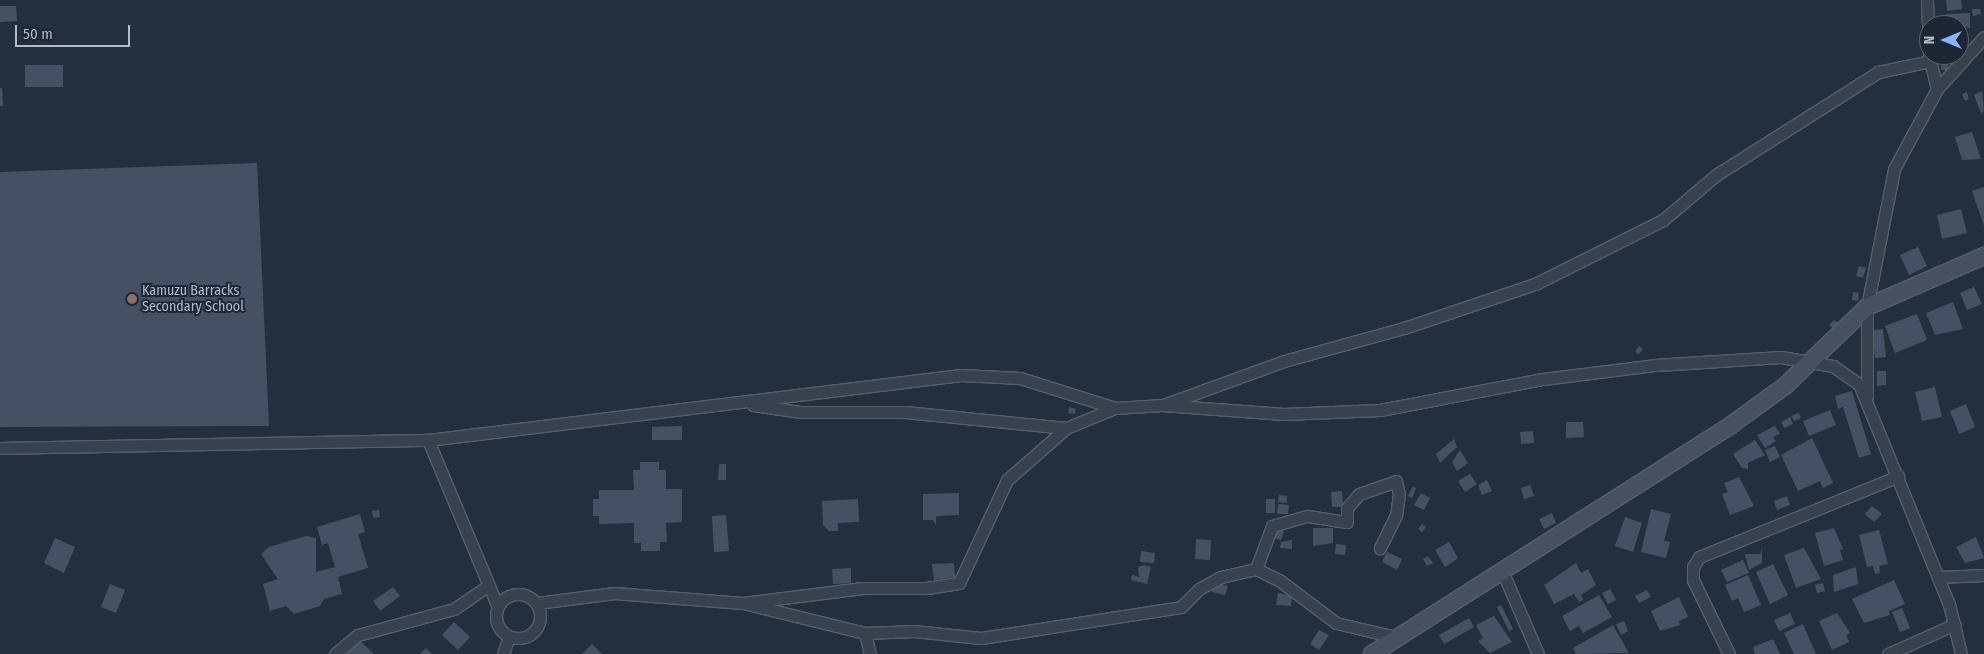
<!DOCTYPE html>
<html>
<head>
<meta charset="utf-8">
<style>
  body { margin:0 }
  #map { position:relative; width:1984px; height:654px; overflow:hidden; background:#242f3e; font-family:"Fira Sans Condensed",sans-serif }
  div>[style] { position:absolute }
  .building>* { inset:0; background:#455162 }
  .roads { filter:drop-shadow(1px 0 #565f6c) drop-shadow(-1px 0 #565f6c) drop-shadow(0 1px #565f6c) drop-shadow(0 -1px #565f6c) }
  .street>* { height:11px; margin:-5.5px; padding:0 5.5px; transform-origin:5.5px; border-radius:5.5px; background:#38414e }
  .street>.ring { margin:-5.5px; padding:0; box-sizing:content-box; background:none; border:11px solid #38414e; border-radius:50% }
  .secondary>* { height:16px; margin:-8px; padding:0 8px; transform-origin:8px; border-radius:8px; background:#465061 }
  .dots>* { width:14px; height:14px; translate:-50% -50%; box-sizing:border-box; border:2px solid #1d2633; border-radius:50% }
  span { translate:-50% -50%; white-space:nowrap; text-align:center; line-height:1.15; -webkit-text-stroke:4px #1d2633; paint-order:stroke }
  .poi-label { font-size:14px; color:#b4bcc9 }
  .left { translate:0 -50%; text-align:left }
  .north { position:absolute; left:1919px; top:15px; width:50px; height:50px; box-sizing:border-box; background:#1d2633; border:1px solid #59626f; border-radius:50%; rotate:270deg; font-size:14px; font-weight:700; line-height:20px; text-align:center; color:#b4bcc9 }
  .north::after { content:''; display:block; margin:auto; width:18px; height:22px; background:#8ab4f8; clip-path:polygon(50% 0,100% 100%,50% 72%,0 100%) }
  .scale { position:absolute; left:15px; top:25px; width:115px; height:22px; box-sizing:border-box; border:2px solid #b4bcc9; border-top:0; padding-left:6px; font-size:15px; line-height:18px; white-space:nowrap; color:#b4bcc9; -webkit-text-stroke:4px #1d2633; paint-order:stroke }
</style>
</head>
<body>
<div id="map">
  <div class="building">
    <i style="clip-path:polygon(1946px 0,1961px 0,1962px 9px,1947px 11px)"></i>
    <i style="clip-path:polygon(0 6px,16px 6px,17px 21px,0 22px)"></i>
    <i style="clip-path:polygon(1972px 9px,1980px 9px,1981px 14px,1973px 16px)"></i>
    <i style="clip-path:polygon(1970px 13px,1970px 28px,1947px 25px,1946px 14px)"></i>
    <i style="clip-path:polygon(1942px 60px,1948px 60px,1948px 70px,1941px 70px)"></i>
    <i style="clip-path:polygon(25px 65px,63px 65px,63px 87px,25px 87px)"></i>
    <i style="clip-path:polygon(0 88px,2px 88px,3px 106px,0 106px)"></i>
    <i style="clip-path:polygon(1982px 91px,1984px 111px,1981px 113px,1974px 95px)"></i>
    <i style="clip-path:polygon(1967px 92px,1969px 99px,1965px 101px,1962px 94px)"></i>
    <i style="clip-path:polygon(1972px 132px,1981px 159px,1962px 160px,1955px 137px)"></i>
    <i style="clip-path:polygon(257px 163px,269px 426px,0 427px,0 172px)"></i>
    <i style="clip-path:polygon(1984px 187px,1984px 226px,1972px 191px)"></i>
    <i style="clip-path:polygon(1961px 209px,1967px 233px,1942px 239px,1937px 215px)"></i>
    <i style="clip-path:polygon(1918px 247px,1927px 266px,1909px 275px,1900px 255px)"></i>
    <i style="clip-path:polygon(1859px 266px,1866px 268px,1863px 278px,1856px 276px)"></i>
    <i style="clip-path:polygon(1974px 287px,1982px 304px,1967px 310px,1960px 293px)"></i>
    <i style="clip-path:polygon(1853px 292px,1859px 293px,1858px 301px,1852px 300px)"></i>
    <i style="clip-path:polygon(1953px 302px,1963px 329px,1935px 335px,1926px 313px)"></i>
    <i style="clip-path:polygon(1917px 314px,1927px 340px,1895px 353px,1885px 326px)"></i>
    <i style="clip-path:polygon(1834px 320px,1838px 323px,1833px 328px,1829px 325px)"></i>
    <i style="clip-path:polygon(1883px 329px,1886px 357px,1875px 358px,1872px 330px)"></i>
    <i style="clip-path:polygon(1639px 346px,1643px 349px,1639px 354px,1635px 352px)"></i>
    <i style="clip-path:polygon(1877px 371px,1886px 371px,1886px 385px,1877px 386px)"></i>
    <i style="clip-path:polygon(1935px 387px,1942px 417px,1922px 421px,1915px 392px)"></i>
    <i style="clip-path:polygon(1852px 391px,1871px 454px,1859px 458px,1843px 407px,1838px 409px,1835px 396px)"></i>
    <i style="clip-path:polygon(1966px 404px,1975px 427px,1959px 434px,1950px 411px)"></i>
    <i style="clip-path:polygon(1069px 407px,1076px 409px,1075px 414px,1068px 413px)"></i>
    <i style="clip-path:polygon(1830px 410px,1836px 425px,1809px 436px,1803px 421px)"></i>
    <i style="clip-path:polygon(1799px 413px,1801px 418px,1794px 421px,1791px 416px)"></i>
    <i style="clip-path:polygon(1790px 417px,1793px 424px,1784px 428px,1781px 422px)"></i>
    <i style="clip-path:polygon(1566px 422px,1583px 422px,1584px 437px,1566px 438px)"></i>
    <i style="clip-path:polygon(682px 426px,682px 440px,652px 440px,652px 427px)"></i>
    <i style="clip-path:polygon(1775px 426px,1780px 434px,1773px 437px,1776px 441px,1765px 448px,1757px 435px)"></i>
    <i style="clip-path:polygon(1533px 431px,1534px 443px,1521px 444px,1520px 432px)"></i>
    <i style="clip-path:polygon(1812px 438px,1833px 483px,1823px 488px,1820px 481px,1798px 491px,1781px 455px)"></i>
    <i style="clip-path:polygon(1454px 439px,1457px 447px,1440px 463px,1436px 454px)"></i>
    <i style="clip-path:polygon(1755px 440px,1765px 455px,1748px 463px,1748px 469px,1742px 468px,1733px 454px)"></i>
    <i style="clip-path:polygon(1775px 446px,1780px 457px,1770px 462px,1765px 450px)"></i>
    <i style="clip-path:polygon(1460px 450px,1468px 463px,1457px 471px,1452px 462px)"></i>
    <i style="clip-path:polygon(640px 462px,659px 462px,659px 470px,666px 470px,666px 489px,682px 489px,682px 522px,666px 523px,667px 542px,660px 542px,660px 551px,641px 551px,641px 543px,634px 543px,634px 523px,599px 524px,599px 516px,593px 516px,593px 499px,599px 499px,599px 490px,634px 490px,633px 470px,640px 470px)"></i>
    <i style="clip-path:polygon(719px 464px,726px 464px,726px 480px,718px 480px)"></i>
    <i style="clip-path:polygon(1470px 474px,1477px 484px,1465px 492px,1458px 481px)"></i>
    <i style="clip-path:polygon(1739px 477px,1754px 506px,1730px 515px,1722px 494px,1728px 492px,1724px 483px)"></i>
    <i style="clip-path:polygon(1487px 480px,1492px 491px,1482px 495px,1478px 485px)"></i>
    <i style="clip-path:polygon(1530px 485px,1534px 496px,1524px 499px,1521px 488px)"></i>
    <i style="clip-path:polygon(1412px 487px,1416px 488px,1412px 498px,1408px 496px)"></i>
    <i style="clip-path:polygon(1342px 491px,1343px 507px,1332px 507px,1331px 492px)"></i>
    <i style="clip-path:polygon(959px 493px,959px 515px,936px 516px,936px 525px,933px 520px,923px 520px,923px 494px)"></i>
    <i style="clip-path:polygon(1421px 493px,1430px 498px,1424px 510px,1414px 505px)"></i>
    <i style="clip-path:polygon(1279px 495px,1287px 496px,1287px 503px,1278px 502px)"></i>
    <i style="clip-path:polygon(1787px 496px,1790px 505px,1777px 510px,1774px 501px)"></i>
    <i style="clip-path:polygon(858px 499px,859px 522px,838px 523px,838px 531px,829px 531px,823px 525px,822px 501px)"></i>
    <i style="clip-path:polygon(1266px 499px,1275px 499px,1275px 513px,1266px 513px)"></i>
    <i style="clip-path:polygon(1278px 504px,1289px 505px,1288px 514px,1277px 514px)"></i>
    <i style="clip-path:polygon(1872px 506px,1882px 514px,1874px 522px,1865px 514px)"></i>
    <i style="clip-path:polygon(1651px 509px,1671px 514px,1664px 541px,1670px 542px,1666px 558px,1641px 552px)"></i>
    <i style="clip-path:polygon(379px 510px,380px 517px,373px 518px,372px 511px)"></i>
    <i style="clip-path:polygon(1552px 513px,1556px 523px,1544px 529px,1539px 519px)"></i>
    <i style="clip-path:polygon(360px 514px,365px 532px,358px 534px,368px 568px,338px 577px,342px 594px,324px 599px,320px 606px,294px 614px,286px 606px,270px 611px,263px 584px,278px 579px,261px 554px,269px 547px,306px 536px,316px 538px,316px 572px,335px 567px,328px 543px,322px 545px,317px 527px)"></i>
    <i style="clip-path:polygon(726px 515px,729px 551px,714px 552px,712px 516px)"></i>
    <i style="clip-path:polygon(1625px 517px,1642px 523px,1633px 552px,1615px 546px)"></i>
    <i style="clip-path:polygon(1422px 524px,1426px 527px,1422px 532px,1418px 529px)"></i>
    <i style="clip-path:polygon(1277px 528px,1284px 531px,1281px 540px,1273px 538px)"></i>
    <i style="clip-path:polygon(1313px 528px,1333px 528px,1333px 543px,1313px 546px)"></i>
    <i style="clip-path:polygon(1834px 528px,1843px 549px,1840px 550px,1843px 560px,1824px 566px,1815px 533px)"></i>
    <i style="clip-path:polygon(1879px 530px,1888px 564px,1879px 566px,1880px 573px,1875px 574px,1873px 566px,1867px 567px,1859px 535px)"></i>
    <i style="clip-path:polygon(1976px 537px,1984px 558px,1965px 563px,1956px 547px)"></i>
    <i style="clip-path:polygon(55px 538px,75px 547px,64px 573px,44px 563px)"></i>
    <i style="clip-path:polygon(1196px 539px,1211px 540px,1210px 560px,1195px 559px)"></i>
    <i style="clip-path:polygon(1292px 540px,1292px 549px,1280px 548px,1281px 542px)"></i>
    <i style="clip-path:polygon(1449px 542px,1458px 558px,1445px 567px,1435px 550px)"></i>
    <i style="clip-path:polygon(1336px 544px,1346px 545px,1345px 555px,1335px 554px)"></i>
    <i style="clip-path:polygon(1804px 548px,1821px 579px,1796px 588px,1784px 555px)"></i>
    <i style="clip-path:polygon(1762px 549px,1762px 563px,1749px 570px,1745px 554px,1760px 554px)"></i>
    <i style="clip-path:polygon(1141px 551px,1155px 553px,1154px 563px,1140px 562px)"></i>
    <i style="clip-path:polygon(1387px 552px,1402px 559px,1397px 570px,1382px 562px)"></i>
    <i style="clip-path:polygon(1428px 556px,1433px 563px,1427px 566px,1423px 559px)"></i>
    <i style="clip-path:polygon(1743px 560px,1749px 573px,1727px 582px,1721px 570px)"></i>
    <i style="clip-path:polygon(954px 563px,955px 577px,934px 580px,932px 564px)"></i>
    <i style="clip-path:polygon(1576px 563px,1581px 573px,1588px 569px,1596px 585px,1581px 595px,1583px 600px,1579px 602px,1574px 594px,1554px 604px,1544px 585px)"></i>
    <i style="clip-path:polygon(1773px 564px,1788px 595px,1770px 604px,1756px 572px)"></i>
    <i style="clip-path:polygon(1144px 565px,1151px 567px,1147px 584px,1131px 580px,1132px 575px,1139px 577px,1138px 567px)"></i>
    <i style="clip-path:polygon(1856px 567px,1858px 584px,1834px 592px,1833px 575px)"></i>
    <i style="clip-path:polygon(851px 568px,851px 583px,833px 584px,832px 569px)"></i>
    <i style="clip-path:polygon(1748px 575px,1761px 605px,1744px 612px,1738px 598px,1732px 601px,1725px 585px)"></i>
    <i style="clip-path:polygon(1894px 580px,1905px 604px,1889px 611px,1890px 615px,1864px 623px,1852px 599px)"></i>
    <i style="clip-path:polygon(1214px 582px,1228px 586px,1225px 595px,1212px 592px)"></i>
    <i style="clip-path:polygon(1823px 583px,1825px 591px,1817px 593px,1815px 585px)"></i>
    <i style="clip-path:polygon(110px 584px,125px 590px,116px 613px,101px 607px)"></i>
    <i style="clip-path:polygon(393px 587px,400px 596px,380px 611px,373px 601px)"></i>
    <i style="clip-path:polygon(1610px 589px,1616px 600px,1608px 604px,1602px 593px)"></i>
    <i style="clip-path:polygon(1647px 590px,1651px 597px,1639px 603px,1635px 596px)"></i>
    <i style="clip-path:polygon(1278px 593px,1292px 595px,1291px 606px,1276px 605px)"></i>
    <i style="clip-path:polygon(1599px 595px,1612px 617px,1583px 633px,1579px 626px,1570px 631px,1562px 616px)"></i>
    <i style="clip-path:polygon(1679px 597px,1688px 617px,1679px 621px,1680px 625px,1660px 631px,1651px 611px)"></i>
    <i style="clip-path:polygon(1501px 605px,1513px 629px,1509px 631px,1497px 607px)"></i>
    <i style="clip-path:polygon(1902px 608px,1910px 628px,1900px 632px,1892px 612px)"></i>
    <i style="clip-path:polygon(1790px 613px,1795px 624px,1779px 631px,1774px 620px)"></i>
    <i style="clip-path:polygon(1837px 613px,1850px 633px,1846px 635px,1849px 642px,1832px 650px,1819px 621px)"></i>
    <i style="clip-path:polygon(1494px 616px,1512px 642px,1490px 653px,1478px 641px,1483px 638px,1476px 625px)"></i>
    <i style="clip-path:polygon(1469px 618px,1474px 627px,1444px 644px,1439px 635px)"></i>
    <i style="clip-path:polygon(1624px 621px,1628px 631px,1621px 635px,1616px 624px)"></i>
    <i style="clip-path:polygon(454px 622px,470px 637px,458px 650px,442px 635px)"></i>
    <i style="clip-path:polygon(1803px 624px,1816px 654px,1794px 654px,1784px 633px)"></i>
    <i style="clip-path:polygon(1613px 625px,1629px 653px,1576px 654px,1573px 648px)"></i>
    <i style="clip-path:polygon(1319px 630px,1329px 635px,1319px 650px,1310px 644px)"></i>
    <i style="clip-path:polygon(1773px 639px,1780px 654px,1755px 654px,1753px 647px)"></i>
    <i style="clip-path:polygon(359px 640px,373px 653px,372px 654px,347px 654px)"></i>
    <i style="clip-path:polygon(592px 644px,602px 654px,582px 654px)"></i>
    <i style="clip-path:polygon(426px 648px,432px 654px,420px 654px)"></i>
  </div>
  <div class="roads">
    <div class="street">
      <i style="left:1927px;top:0;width:53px;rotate:87.8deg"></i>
      <i style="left:1929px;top:55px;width:35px;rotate:77deg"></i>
      <i style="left:1867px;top:396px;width:89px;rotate:-90deg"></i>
      <i style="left:1867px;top:307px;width:141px;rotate:-78.9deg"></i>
      <i style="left:1894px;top:169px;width:91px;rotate:-61.7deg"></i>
      <i style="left:1937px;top:89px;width:70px;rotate:-47.9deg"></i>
      <i style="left:1166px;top:404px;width:126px;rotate:-20deg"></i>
      <i style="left:1284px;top:361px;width:124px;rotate:-15.4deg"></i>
      <i style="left:1404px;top:328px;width:138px;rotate:-18.6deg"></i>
      <i style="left:1535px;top:284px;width:143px;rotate:-26.6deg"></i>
      <i style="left:1663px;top:220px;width:70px;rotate:-40.3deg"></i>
      <i style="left:1716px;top:175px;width:192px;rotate:-32.4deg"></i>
      <i style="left:1878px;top:72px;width:53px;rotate:-11.9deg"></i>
      <i style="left:753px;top:405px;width:49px;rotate:8.3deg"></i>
      <i style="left:801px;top:412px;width:104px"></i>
      <i style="left:905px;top:412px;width:162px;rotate:5.7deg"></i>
      <i style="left:428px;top:440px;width:181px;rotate:67.3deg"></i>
      <i style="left:0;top:448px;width:428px;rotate:-1.1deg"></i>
      <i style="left:428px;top:440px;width:537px;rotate:-6.95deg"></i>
      <i style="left:961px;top:375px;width:59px;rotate:2.9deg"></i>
      <i style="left:1020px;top:378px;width:100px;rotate:17.5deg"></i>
      <i style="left:1256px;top:569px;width:46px;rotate:-69.6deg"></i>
      <i style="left:1272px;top:526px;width:37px;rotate:-16deg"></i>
      <i style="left:1308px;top:516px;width:39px;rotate:9deg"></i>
      <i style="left:1347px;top:522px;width:14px;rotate:-90deg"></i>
      <i style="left:1347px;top:508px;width:18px;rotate:-49deg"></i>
      <i style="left:1359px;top:494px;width:39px;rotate:-19deg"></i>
      <i style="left:1396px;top:481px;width:13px;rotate:77deg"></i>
      <i style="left:1399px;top:494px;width:21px;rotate:98deg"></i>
      <i style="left:1396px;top:515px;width:37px;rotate:116deg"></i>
      <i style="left:1503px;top:573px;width:88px;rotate:66.6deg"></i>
      <i style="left:1939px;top:577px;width:45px;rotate:-2.5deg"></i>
      <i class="ring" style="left:496px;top:594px;width:33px;height:33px"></i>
      <i style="left:537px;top:603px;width:78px;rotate:-7.4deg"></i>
      <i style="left:614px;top:593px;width:129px;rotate:4.4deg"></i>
      <i style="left:743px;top:603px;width:126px;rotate:13.8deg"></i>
      <i style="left:865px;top:633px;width:49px;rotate:-2.3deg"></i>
      <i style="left:914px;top:631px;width:67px;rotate:6deg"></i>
      <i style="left:981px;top:638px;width:202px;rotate:-8.8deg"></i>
      <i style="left:1181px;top:607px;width:25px;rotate:-45deg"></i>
      <i style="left:1199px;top:589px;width:25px;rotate:-29deg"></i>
      <i style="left:1221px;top:577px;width:36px;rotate:-13deg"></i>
      <i style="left:1256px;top:569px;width:25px;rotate:26deg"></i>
      <i style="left:1279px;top:580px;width:71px;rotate:37deg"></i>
      <i style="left:1336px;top:623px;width:62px;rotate:13.1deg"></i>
      <i style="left:743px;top:603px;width:121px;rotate:-7.1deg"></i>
      <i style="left:863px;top:588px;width:64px"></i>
      <i style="left:927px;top:588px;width:32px;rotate:-9deg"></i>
      <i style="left:959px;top:583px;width:114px;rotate:-65deg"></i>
      <i style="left:1007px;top:480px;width:79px;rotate:-41.4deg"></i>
      <i style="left:1066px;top:428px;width:53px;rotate:-22.2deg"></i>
      <i style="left:1115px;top:408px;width:47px;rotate:-3.7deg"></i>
      <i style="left:1162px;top:405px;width:122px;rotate:4.2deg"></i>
      <i style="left:1284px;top:414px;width:96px;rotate:-2.4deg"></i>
      <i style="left:1380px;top:410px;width:166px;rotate:-10.8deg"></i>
      <i style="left:1543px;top:379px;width:114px;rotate:-7.1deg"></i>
      <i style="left:1656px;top:365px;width:125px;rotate:-3.7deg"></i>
      <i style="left:1781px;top:357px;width:53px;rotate:9.8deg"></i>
      <i style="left:1833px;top:366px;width:32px;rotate:35deg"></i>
      <i style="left:1859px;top:384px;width:238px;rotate:67.8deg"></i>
      <i style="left:1949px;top:604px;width:51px;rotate:76.5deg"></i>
      <i style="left:865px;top:633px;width:22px;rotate:77deg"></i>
      <i style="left:335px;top:654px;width:30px;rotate:-40deg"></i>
      <i style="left:358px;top:635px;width:99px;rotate:-15.2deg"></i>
      <i style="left:454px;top:609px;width:42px;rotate:-34.4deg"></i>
      <i style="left:503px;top:654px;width:18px;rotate:-71deg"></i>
      <i style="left:1729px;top:654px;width:82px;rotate:-115.9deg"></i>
      <i style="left:1693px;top:580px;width:13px;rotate:-90deg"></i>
      <i style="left:1693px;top:567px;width:12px;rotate:-59deg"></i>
      <i style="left:1699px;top:557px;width:215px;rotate:-22.1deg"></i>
      <i style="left:1888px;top:654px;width:73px;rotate:-24.1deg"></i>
    </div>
    <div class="secondary">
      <i style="left:1372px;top:654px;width:426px;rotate:-32.5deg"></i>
      <i style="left:1731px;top:425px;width:67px;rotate:-35.8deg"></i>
      <i style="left:1785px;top:386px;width:114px;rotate:-43.9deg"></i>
      <i style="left:1867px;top:307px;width:128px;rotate:-23.6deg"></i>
    </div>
  </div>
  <div class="dots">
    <i style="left:132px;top:299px;background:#8d6e63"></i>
  </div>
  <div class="poi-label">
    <span class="left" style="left:142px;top:299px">Kamuzu Barracks<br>Secondary School</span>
  </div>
  <div class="north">N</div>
  <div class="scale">50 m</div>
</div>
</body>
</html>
